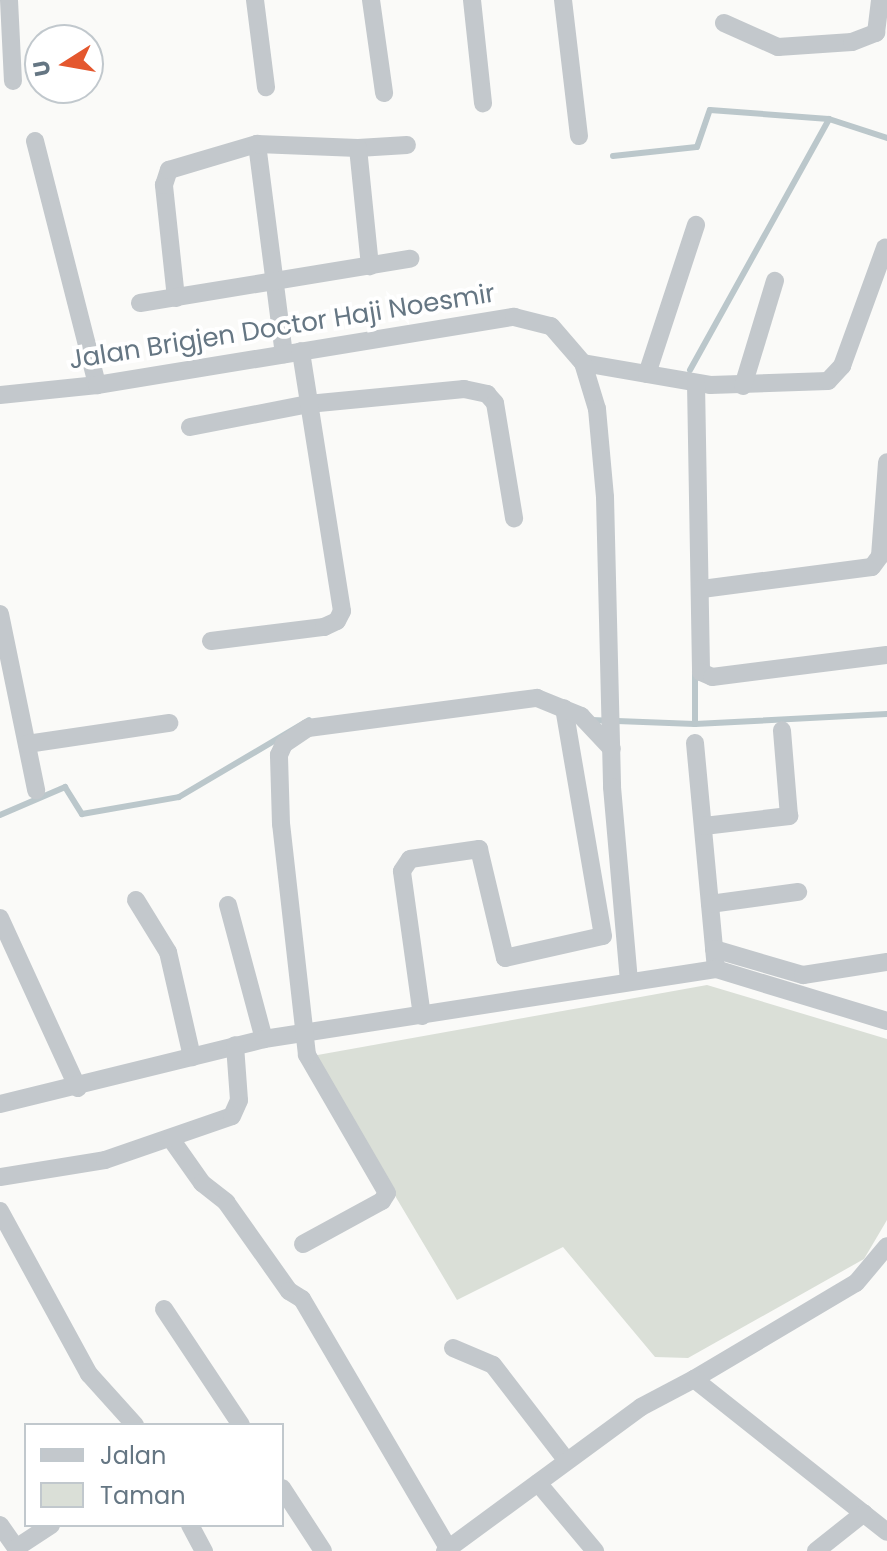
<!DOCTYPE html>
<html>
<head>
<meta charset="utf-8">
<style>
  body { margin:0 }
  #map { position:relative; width:887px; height:1551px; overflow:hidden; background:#fafaf8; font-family:Poppins,sans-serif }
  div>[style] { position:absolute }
  .green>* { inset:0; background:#dadfd7 }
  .stream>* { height:6px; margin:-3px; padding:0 3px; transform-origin:3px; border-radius:3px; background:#bbc7cb }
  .minor>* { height:18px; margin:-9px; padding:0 9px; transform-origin:9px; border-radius:9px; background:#c3c8cc }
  span { translate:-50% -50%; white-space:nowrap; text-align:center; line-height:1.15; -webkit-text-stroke:8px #fff; paint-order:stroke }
  .street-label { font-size:26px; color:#657683 }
  .legend { position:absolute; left:24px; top:1423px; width:260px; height:104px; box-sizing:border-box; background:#fff; border:2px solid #c1c8cd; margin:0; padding:10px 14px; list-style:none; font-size:24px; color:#657683 }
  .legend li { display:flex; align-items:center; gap:16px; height:40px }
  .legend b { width:40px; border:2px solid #c1c8cd }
  .north { position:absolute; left:24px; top:24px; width:80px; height:80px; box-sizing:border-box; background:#fff; border:2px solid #c1c8cd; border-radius:50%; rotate:259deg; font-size:22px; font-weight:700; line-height:32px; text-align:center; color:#657683 }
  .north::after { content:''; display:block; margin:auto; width:28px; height:36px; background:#e4572e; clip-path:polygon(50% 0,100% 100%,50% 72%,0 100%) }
</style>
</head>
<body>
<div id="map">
  <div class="green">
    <i style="clip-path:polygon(707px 985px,887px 1039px,887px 1220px,864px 1259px,688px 1358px,655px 1357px,563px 1247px,457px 1300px,312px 1056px)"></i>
  </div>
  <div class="stream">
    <i style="left:613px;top:156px;width:84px;rotate:-6.1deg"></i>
    <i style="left:697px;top:147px;width:39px;rotate:-71deg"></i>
    <i style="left:710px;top:110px;width:119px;rotate:4.3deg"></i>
    <i style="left:829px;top:119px;width:61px;rotate:18.1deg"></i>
    <i style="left:690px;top:370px;width:287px;rotate:-61deg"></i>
    <i style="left:695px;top:671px;width:53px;rotate:90deg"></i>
    <i style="left:591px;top:720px;width:104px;rotate:2.2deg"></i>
    <i style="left:695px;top:724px;width:192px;rotate:-3deg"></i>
    <i style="left:0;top:815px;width:71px;rotate:-23.3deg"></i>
    <i style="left:65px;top:787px;width:32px;rotate:58deg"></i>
    <i style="left:82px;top:814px;width:98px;rotate:-9.9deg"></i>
    <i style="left:179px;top:797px;width:151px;rotate:-30.6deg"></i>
  </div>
  <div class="minor">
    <i style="left:9px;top:0;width:81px;rotate:87.2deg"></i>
    <i style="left:255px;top:0;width:88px;rotate:82.8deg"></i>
    <i style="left:371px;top:0;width:94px;rotate:82deg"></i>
    <i style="left:472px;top:0;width:104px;rotate:83.9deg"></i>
    <i style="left:563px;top:0;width:137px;rotate:83.3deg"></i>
    <i style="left:724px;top:23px;width:59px;rotate:24deg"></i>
    <i style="left:778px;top:47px;width:74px;rotate:-3.9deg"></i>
    <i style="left:852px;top:42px;width:26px;rotate:-21deg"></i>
    <i style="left:876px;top:33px;width:33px;rotate:-83deg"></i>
    <i style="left:35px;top:141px;width:252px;rotate:75.7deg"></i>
    <i style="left:257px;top:144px;width:212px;rotate:82.7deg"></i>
    <i style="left:358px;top:148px;width:49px;rotate:-3.5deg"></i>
    <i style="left:176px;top:298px;width:114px;rotate:-96.1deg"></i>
    <i style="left:164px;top:185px;width:16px;rotate:-72deg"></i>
    <i style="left:169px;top:170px;width:92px;rotate:-16.5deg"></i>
    <i style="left:257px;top:144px;width:101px;rotate:2.3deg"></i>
    <i style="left:358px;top:148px;width:119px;rotate:84.2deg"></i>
    <i style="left:140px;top:303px;width:274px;rotate:-9.3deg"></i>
    <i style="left:583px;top:363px;width:129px;rotate:9.8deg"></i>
    <i style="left:710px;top:385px;width:118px;rotate:-1.9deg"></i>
    <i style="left:828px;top:381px;width:21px;rotate:-47deg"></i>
    <i style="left:842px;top:366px;width:126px;rotate:-70deg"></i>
    <i style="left:647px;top:374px;width:157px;rotate:-71.8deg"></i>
    <i style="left:696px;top:383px;width:289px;rotate:89deg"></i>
    <i style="left:701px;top:672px;width:12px;rotate:24deg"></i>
    <i style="left:712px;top:677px;width:176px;rotate:-7.2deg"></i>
    <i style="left:743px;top:386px;width:110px;rotate:-73.1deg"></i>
    <i style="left:0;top:395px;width:98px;rotate:-5.9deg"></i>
    <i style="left:97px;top:385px;width:423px;rotate:-9.3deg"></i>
    <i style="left:514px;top:317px;width:38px;rotate:14deg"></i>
    <i style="left:551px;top:326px;width:49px;rotate:49.1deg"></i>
    <i style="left:583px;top:363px;width:48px;rotate:73.1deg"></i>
    <i style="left:597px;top:409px;width:88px;rotate:84.8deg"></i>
    <i style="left:605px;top:497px;width:290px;rotate:88.6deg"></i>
    <i style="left:612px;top:787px;width:194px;rotate:85deg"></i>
    <i style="left:190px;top:427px;width:120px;rotate:-11deg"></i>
    <i style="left:308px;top:404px;width:157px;rotate:-5.5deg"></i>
    <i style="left:464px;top:389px;width:24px;rotate:12deg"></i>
    <i style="left:487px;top:394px;width:12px;rotate:48deg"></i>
    <i style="left:495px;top:403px;width:117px;rotate:80.6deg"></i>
    <i style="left:702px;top:589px;width:171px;rotate:-7.4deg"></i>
    <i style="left:872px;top:567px;width:14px;rotate:-54deg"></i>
    <i style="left:880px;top:556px;width:94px;rotate:-85.7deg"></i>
    <i style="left:0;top:614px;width:180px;rotate:78.4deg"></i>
    <i style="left:211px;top:641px;width:114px;rotate:-7.1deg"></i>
    <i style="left:324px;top:627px;width:14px;rotate:-25deg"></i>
    <i style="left:337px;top:621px;width:11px;rotate:-63deg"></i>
    <i style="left:342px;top:611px;width:263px;rotate:-99deg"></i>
    <i style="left:695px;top:743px;width:227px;rotate:84.7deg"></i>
    <i style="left:27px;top:744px;width:144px;rotate:-8.4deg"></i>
    <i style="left:704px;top:826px;width:86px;rotate:-6.7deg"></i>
    <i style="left:789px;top:816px;width:86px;rotate:-94.7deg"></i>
    <i style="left:136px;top:900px;width:61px;rotate:58.4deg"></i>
    <i style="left:168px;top:952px;width:108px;rotate:77.1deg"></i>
    <i style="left:710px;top:904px;width:89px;rotate:-7.8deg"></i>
    <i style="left:228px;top:905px;width:139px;rotate:75deg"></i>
    <i style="left:0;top:918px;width:187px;rotate:65.4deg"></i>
    <i style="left:714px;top:949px;width:93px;rotate:16.3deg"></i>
    <i style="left:803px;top:975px;width:85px;rotate:-8.8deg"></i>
    <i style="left:422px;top:1016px;width:146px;rotate:-97.9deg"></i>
    <i style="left:402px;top:871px;width:14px;rotate:-56deg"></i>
    <i style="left:410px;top:859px;width:70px;rotate:-8.2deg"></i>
    <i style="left:479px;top:849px;width:112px;rotate:76.6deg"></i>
    <i style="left:505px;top:958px;width:100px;rotate:-12.7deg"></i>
    <i style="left:603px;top:936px;width:231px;rotate:-99.7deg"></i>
    <i style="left:0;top:1104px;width:272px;rotate:-13.8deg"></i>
    <i style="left:264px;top:1039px;width:457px;rotate:-8.8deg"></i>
    <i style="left:716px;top:969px;width:179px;rotate:16.9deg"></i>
    <i style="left:171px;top:1139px;width:54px;rotate:54.8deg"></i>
    <i style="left:202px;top:1183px;width:31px;rotate:38deg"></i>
    <i style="left:226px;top:1202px;width:109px;rotate:54.7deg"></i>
    <i style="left:289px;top:1291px;width:15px;rotate:32deg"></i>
    <i style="left:302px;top:1299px;width:289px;rotate:59.6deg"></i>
    <i style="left:0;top:1177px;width:106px;rotate:-9.2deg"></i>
    <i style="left:105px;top:1160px;width:134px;rotate:-19.1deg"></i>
    <i style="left:232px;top:1116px;width:17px;rotate:-66deg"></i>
    <i style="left:239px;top:1100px;width:55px;rotate:-94.2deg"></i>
    <i style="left:0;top:1211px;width:186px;rotate:61.4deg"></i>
    <i style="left:89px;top:1374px;width:69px;rotate:48deg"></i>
    <i style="left:303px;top:1244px;width:90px;rotate:-28.6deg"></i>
    <i style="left:382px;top:1201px;width:9px;rotate:-58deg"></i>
    <i style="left:387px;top:1193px;width:160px;rotate:-120.1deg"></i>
    <i style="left:307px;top:1055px;width:232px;rotate:-96.4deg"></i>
    <i style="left:281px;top:824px;width:69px;rotate:-91.7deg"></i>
    <i style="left:279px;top:755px;width:12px;rotate:-66deg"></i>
    <i style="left:284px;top:744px;width:29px;rotate:-34deg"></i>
    <i style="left:308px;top:728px;width:231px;rotate:-7.5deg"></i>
    <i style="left:537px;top:698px;width:48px;rotate:22.2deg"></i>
    <i style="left:581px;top:716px;width:45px;rotate:46.8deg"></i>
    <i style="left:164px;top:1309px;width:139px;rotate:56.4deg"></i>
    <i style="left:453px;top:1348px;width:43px;rotate:23deg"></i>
    <i style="left:493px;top:1365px;width:121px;rotate:52.4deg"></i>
    <i style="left:694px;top:1379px;width:188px;rotate:-30.7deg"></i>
    <i style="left:856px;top:1283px;width:48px;rotate:-50deg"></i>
    <i style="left:538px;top:1483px;width:89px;rotate:50deg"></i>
    <i style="left:282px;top:1488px;width:75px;rotate:56.9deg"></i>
    <i style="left:0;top:1525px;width:32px;rotate:55deg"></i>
    <i style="left:190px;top:1525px;width:30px;rotate:62deg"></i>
    <i style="left:16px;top:1548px;width:42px;rotate:-33.3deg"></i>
    <i style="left:445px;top:1551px;width:243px;rotate:-36.3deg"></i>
    <i style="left:641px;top:1407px;width:60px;rotate:-27.8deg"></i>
    <i style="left:694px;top:1379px;width:246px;rotate:38.4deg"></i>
    <i style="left:816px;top:1551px;width:61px;rotate:-38.4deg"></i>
  </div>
  <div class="street-label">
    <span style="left:282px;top:327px;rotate:-9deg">Jalan Brigjen Doctor Haji Noesmir</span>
  </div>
  <ul class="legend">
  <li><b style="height:10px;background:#c3c8cc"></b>Jalan</li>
  <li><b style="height:22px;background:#dadfd7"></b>Taman</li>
  </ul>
  <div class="north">U</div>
</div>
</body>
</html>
